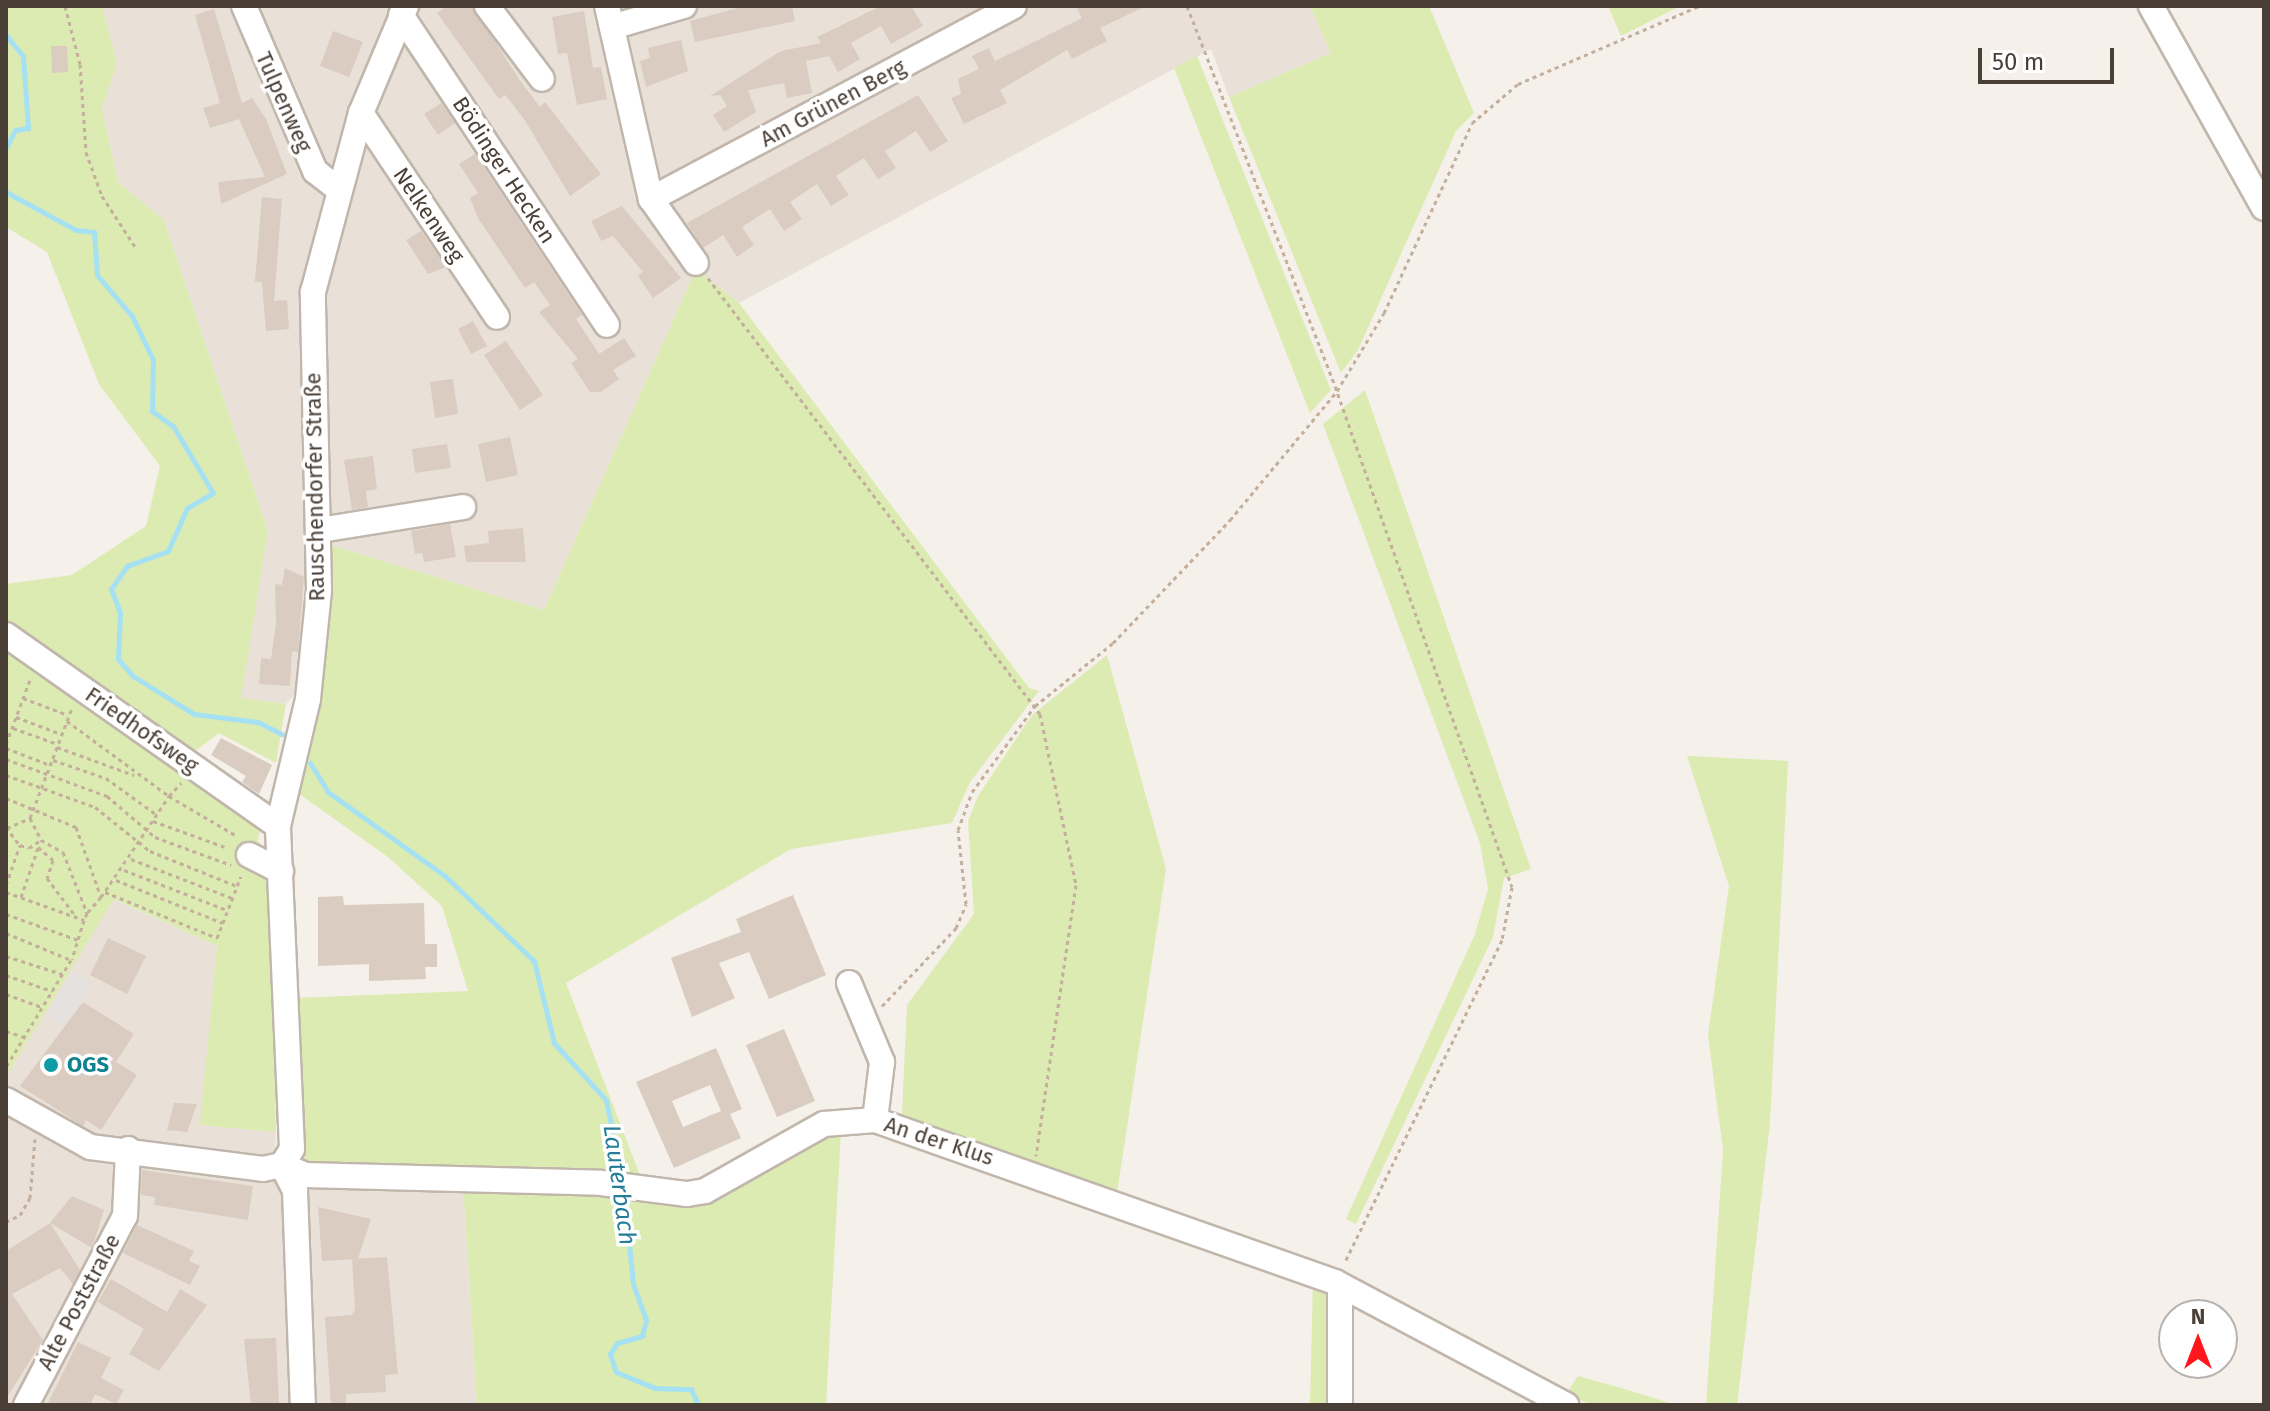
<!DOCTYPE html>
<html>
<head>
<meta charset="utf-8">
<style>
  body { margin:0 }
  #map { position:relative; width:2270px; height:1411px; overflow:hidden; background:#f5f0ea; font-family:"Fira Sans",sans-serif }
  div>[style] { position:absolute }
  .residential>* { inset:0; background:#e9e1d8 }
  .green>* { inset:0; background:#dbebb1 }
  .parking>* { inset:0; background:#e4e1de }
  .stream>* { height:5px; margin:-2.5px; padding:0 2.5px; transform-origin:2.5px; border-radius:2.5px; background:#a5e1f3 }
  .building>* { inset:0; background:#daccc1 }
  .path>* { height:3px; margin-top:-1.5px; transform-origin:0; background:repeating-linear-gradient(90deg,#c4af9c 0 4px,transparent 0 8px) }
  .roads { filter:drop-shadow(2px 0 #c1b6ac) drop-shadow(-2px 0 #c1b6ac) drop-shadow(0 2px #c1b6ac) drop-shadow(0 -2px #c1b6ac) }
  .minor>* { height:24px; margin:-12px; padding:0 12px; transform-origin:12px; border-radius:12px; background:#fff }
  .dots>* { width:22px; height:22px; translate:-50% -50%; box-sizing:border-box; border:4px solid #fff; border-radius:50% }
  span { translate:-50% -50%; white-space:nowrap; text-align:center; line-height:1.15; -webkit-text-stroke:7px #fff; paint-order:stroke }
  .street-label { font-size:22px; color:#4a3f37 }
  .culture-label { font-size:22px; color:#0d838f; font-weight:700 }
  .left { translate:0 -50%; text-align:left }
  .water-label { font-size:24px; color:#267d99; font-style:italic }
  .frame { position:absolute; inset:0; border:8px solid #4a3f37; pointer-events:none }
  .north { position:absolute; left:2158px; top:1299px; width:80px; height:80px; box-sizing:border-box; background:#fff; border:2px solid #b7b2af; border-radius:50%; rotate:0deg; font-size:22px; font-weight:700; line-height:32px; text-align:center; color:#4a3f37 }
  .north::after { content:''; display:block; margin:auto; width:28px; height:36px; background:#ff171d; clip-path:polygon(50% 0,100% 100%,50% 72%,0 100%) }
  .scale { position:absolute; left:1978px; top:48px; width:136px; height:36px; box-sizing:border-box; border:4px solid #4a3f37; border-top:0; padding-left:10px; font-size:24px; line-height:28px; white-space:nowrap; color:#4a3f37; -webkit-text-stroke:6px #fff; paint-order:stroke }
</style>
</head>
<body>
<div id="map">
  <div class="residential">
    <i style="clip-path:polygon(102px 6px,1310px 6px,1331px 53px,1229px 97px,1211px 49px,739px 303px,696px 269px,544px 610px,327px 544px,314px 576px,300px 688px,286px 704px,240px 698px,268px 531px,164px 220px,118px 182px,102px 108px,117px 63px)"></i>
    <i style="clip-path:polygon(113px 899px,217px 946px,201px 1125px,276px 1132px,274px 1170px,463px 1184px,477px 1405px,6px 1405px,6px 1077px)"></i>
  </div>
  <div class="green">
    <i style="clip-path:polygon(6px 6px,102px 6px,117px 63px,102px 108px,118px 182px,164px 220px,268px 531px,241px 698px,286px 704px,276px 763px,219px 733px,190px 755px,6px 626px,6px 584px,72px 575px,146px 526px,160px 466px,99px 384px,47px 252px,6px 227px)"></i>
    <i style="clip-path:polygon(1310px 6px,1429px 6px,1474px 113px,1456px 131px,1358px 350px,1341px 373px,1229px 97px,1331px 53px)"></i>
    <i style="clip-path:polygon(1608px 6px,1680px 6px,1621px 36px)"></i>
    <i style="clip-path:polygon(1197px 56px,1331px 390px,1310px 413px,1174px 68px)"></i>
    <i style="clip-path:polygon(696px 269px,739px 303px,1029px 688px,1039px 691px,970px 782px,952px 823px,791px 849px,566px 983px,641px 1178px,315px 1167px,301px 1156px,296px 998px,468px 991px,442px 906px,388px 857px,295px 791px,327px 648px,332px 592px,327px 544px,544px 610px)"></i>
    <i style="clip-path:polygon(1365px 390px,1531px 869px,1504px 878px,1493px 937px,1356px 1224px,1346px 1219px,1475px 934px,1488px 889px,1480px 843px,1323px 424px)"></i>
    <i style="clip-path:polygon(6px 641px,262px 820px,258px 841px,269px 856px,276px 1132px,200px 1125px,217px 946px,114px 899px,6px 1077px)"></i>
    <i style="clip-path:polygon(1107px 655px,1166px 869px,1117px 1193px,902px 1115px,907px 1005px,974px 914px,968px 821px,978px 796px,1032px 715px)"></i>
    <i style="clip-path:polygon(1687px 756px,1788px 761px,1770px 1123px,1737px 1405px,1706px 1405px,1723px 1150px,1708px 1035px,1729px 886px)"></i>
    <i style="clip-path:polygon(841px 1130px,826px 1405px,477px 1405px,463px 1184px,603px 1190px,684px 1203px,806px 1140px)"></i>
    <i style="clip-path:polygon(1313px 1280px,1329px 1292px,1334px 1405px,1310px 1405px)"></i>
    <i style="clip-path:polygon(1578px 1376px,1621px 1388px,1676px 1405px,1594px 1405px,1565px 1395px)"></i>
  </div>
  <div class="parking">
    <i style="clip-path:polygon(72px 972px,91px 983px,66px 1026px,48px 1016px)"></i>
  </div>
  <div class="stream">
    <i style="left:6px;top:35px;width:27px;rotate:51deg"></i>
    <i style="left:23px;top:56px;width:72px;rotate:86deg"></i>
    <i style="left:28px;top:128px;width:13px;rotate:171deg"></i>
    <i style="left:15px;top:130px;width:20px;rotate:117deg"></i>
    <i style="left:6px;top:192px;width:80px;rotate:28.5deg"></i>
    <i style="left:76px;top:230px;width:18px;rotate:6deg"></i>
    <i style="left:94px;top:232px;width:43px;rotate:86deg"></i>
    <i style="left:97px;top:275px;width:54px;rotate:49.5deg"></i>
    <i style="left:132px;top:316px;width:49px;rotate:64.5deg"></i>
    <i style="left:153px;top:360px;width:51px;rotate:91.1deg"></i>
    <i style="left:152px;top:411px;width:26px;rotate:36deg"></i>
    <i style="left:173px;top:426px;width:78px;rotate:59.2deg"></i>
    <i style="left:213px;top:493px;width:30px;rotate:150deg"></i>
    <i style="left:187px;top:508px;width:47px;rotate:113.8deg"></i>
    <i style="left:168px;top:551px;width:44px;rotate:159.9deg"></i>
    <i style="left:127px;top:566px;width:28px;rotate:125deg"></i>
    <i style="left:111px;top:589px;width:25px;rotate:69deg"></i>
    <i style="left:120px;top:612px;width:47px;rotate:92.4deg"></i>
    <i style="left:118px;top:659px;width:23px;rotate:49deg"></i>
    <i style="left:133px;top:676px;width:72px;rotate:31.9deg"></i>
    <i style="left:194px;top:714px;width:64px;rotate:7.1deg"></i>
    <i style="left:258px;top:722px;width:27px;rotate:27deg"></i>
    <i style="left:310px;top:763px;width:34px;rotate:58deg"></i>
    <i style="left:328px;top:792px;width:144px;rotate:35.7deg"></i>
    <i style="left:445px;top:876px;width:123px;rotate:43.7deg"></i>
    <i style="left:534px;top:961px;width:84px;rotate:76.3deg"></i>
    <i style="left:554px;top:1043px;width:77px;rotate:47.6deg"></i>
    <i style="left:606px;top:1100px;width:82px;rotate:78.7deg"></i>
    <i style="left:624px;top:1194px;width:90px;rotate:84.3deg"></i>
    <i style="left:633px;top:1284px;width:38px;rotate:70deg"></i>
    <i style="left:646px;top:1320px;width:16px;rotate:104deg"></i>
    <i style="left:642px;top:1336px;width:26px;rotate:164deg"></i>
    <i style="left:617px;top:1343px;width:13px;rotate:122deg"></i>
    <i style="left:610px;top:1354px;width:19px;rotate:72deg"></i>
    <i style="left:616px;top:1372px;width:42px;rotate:22.3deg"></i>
    <i style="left:655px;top:1388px;width:36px;rotate:2deg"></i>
    <i style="left:691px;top:1389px;width:17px;rotate:66deg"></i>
  </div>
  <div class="building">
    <i style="clip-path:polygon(447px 6px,472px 6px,521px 82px,540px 107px,545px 102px,601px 174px,570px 196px,524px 119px,505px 95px,499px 99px,437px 13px)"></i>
    <i style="clip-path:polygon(745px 6px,792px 6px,795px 21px,695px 42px,690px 21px)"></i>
    <i style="clip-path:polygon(881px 6px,911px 6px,923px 26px,891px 44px,881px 26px,851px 43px,860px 59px,838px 72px,829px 56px,806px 61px,812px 93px,787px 98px,784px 83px,748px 90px,756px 112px,724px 132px,713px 115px,727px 106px,720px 95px,710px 96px,781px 51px,821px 43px,817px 37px)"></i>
    <i style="clip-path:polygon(1076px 6px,1146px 6px,1100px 28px,1107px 41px,1072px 59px,1067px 50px,1000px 90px,1007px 103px,964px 124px,951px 98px,961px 94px,958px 79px,979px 69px,972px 56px,989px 48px,995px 61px,1040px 39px,1082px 18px)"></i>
    <i style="clip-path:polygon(214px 9px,242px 103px,252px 98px,266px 119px,287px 174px,221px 204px,218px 182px,265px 177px,239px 119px,210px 128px,203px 108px,220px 103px,195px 15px)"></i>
    <i style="clip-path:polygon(584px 11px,593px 68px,601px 67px,607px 99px,577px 105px,567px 53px,558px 54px,552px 17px)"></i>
    <i style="clip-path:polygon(333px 31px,363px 42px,349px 77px,320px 66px)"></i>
    <i style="clip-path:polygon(681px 40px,688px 71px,646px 87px,640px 61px,650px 58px,648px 48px)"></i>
    <i style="clip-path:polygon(51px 46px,67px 46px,68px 72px,52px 73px)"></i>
    <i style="clip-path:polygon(918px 95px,948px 141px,930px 152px,916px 131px,885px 151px,896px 168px,878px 179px,864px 158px,836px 176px,849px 195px,831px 206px,817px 184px,790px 202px,802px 219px,784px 231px,770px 209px,742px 227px,754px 245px,737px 257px,723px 235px,703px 248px,687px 223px)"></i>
    <i style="clip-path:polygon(441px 103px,455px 123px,438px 135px,424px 114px)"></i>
    <i style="clip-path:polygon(475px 154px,582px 315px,576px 319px,599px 354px,624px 338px,636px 356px,613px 370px,619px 379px,601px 392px,590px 392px,571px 363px,578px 359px,539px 312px,550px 305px,534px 282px,525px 288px,478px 218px,470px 198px,478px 193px,459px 164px)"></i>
    <i style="clip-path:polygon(262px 197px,282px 199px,274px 301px,287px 300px,289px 329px,266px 331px,262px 282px,255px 282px)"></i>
    <i style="clip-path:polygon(622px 206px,681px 278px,653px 298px,638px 276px,643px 272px,613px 236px,601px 241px,591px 221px)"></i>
    <i style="clip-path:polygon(421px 231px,446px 267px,428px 274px,406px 240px)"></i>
    <i style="clip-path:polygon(473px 321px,487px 346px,471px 354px,458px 329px)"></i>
    <i style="clip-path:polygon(506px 341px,543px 395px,520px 410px,484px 355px)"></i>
    <i style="clip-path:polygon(453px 379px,458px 414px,435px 418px,430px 382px)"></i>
    <i style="clip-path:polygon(510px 437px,518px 475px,486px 482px,478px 444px)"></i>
    <i style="clip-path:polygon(447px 444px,451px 468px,415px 473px,412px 449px)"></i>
    <i style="clip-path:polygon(373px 456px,377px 489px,366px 491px,368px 507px,352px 510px,344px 460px)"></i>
    <i style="clip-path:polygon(450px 524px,456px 557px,424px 562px,422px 553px,415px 554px,411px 531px)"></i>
    <i style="clip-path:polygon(523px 528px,526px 562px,466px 562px,464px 546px,489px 543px,488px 531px)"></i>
    <i style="clip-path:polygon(285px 568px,304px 577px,298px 652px,292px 651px,290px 686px,259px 684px,261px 658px,271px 659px,276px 624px,275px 584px,282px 585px)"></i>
    <i style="clip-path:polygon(221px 738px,272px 765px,259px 794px,242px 782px,246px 776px,211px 755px)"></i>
    <i style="clip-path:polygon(793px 895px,826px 975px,769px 999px,749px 952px,719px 963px,735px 998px,692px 1017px,671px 958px,741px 932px,736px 919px)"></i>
    <i style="clip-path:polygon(343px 896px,344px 905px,424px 903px,425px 944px,437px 944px,437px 967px,425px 967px,426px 979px,369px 981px,369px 964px,318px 966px,318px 897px)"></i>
    <i style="clip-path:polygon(108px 938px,146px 956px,127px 994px,90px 975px)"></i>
    <i style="clip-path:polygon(83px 1002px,134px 1034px,116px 1062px,137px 1075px,101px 1130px,86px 1120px,83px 1126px,20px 1086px)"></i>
    <i style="clip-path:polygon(784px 1029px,815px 1101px,777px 1117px,746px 1045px)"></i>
    <i style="clip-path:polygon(evenodd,716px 1048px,742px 1109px,730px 1114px,741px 1138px,674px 1168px,636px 1082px,716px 1048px,710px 1085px,721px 1111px,683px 1127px,672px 1101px,710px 1085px)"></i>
    <i style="clip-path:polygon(174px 1103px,197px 1104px,187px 1132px,167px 1130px)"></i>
    <i style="clip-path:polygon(142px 1170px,253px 1186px,248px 1220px,154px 1205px,155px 1197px,141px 1195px)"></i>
    <i style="clip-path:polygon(72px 1196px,104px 1210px,92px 1248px,50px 1223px)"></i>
    <i style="clip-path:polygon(318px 1207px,371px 1219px,358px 1259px,322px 1261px)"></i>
    <i style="clip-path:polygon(50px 1223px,80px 1270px,73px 1284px,60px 1268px,12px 1294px,43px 1340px,6px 1399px,6px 1251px)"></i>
    <i style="clip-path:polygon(137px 1225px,194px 1251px,189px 1261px,200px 1266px,190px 1285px,123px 1253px)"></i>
    <i style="clip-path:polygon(387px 1257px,398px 1374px,385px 1375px,386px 1392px,346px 1394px,346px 1405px,331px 1405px,325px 1317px,352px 1315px,355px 1309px,352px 1259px)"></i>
    <i style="clip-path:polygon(111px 1279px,167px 1312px,180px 1289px,207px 1305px,159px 1371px,129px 1354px,144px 1329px,98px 1302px)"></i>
    <i style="clip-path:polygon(276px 1338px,279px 1405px,251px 1405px,244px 1339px)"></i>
    <i style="clip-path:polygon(78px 1342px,111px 1358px,101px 1378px,124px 1390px,116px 1404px,95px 1394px,90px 1405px,47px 1405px)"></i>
  </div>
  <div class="path">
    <i style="left:65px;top:6px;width:60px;rotate:75.5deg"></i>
    <i style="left:80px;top:64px;width:88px;rotate:86.1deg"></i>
    <i style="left:86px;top:152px;width:47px;rotate:70deg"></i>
    <i style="left:102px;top:196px;width:62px;rotate:56.8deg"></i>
    <i style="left:1187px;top:6px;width:408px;rotate:68.7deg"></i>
    <i style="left:1335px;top:386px;width:531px;rotate:70.54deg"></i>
    <i style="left:1512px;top:887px;width:54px;rotate:100.7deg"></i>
    <i style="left:1502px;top:940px;width:358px;rotate:116deg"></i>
    <i style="left:708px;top:278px;width:548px;rotate:52.71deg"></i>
    <i style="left:1040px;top:714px;width:175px;rotate:78.1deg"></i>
    <i style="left:1076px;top:885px;width:274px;rotate:98.4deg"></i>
    <i style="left:23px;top:698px;width:48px;rotate:20.7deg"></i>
    <i style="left:16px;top:717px;width:48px;rotate:20.7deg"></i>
    <i style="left:67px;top:721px;width:127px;rotate:36.3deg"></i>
    <i style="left:169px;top:796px;width:18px;rotate:-47deg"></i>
    <i style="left:13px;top:728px;width:48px;rotate:19.6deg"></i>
    <i style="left:6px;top:744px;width:72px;rotate:-69.5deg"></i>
    <i style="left:57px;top:747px;width:82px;rotate:20deg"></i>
    <i style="left:6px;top:748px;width:47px;rotate:21.1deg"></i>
    <i style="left:6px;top:759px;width:108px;rotate:20.1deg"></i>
    <i style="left:107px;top:796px;width:63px;rotate:40.5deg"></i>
    <i style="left:155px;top:837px;width:81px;rotate:20.2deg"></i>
    <i style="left:53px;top:760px;width:56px;rotate:18.8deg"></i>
    <i style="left:106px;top:778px;width:63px;rotate:36deg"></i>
    <i style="left:6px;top:775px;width:95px;rotate:19.8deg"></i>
    <i style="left:95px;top:807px;width:70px;rotate:38.7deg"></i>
    <i style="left:150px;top:851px;width:94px;rotate:21.9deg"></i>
    <i style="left:6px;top:798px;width:76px;rotate:22.5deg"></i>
    <i style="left:76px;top:827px;width:74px;rotate:70.3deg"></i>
    <i style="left:101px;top:897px;width:21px;rotate:131deg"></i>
    <i style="left:30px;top:818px;width:25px;rotate:63deg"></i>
    <i style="left:41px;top:840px;width:25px;rotate:29deg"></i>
    <i style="left:63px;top:852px;width:66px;rotate:68.5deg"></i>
    <i style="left:87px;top:913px;width:8px;rotate:113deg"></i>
    <i style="left:153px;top:821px;width:80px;rotate:19.8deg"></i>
    <i style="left:6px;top:827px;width:21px;rotate:53deg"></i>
    <i style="left:7px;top:828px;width:25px;rotate:-23deg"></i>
    <i style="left:30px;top:818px;width:118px;rotate:-69.1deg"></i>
    <i style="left:38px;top:847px;width:20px;rotate:41deg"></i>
    <i style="left:53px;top:860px;width:19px;rotate:108deg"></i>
    <i style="left:47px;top:878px;width:45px;rotate:53.1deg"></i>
    <i style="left:131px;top:859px;width:108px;rotate:21.1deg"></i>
    <i style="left:124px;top:870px;width:110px;rotate:21.2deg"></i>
    <i style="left:116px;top:880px;width:115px;rotate:21.9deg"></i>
    <i style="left:6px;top:885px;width:42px;rotate:-70.7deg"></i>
    <i style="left:20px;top:845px;width:9px;rotate:18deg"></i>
    <i style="left:29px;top:848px;width:14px;rotate:-34deg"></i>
    <i style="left:6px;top:892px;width:83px;rotate:19.7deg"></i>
    <i style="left:84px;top:920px;width:41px;rotate:107.1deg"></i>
    <i style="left:105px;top:892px;width:121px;rotate:22.3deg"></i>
    <i style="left:217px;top:938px;width:66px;rotate:-68.8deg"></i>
    <i style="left:21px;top:897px;width:52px;rotate:-70.9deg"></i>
    <i style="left:101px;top:897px;width:122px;rotate:-56deg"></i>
    <i style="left:169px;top:796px;width:79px;rotate:30.5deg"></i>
    <i style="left:6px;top:914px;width:80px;rotate:19.8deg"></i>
    <i style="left:6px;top:933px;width:70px;rotate:22.6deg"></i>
    <i style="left:71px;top:960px;width:125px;rotate:121.3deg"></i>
    <i style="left:6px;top:956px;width:59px;rotate:17.8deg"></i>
    <i style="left:6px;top:975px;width:49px;rotate:19.2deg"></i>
    <i style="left:6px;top:994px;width:38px;rotate:20deg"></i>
    <i style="left:882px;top:1006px;width:108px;rotate:-46.5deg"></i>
    <i style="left:956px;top:928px;width:26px;rotate:-67deg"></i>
    <i style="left:966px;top:904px;width:74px;rotate:-96.2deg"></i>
    <i style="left:958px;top:830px;width:40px;rotate:-69.8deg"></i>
    <i style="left:972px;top:792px;width:107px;rotate:-53.8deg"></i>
    <i style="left:1035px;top:706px;width:100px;rotate:-38.9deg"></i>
    <i style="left:1113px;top:643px;width:170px;rotate:-46.4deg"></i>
    <i style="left:1230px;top:520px;width:168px;rotate:-50.3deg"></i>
    <i style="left:1337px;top:391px;width:91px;rotate:-58.9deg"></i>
    <i style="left:1384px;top:313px;width:209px;rotate:-65.1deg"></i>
    <i style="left:1472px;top:123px;width:60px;rotate:-40.3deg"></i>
    <i style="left:1518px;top:84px;width:197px;rotate:-23.3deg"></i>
    <i style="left:6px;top:1031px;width:19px;rotate:18deg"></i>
    <i style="left:6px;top:1222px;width:16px;rotate:-27deg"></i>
    <i style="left:20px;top:1215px;width:20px;rotate:-60deg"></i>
    <i style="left:30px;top:1198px;width:59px;rotate:-85.2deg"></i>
  </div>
  <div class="roads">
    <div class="minor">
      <i style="left:244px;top:6px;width:180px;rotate:66.7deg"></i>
      <i style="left:315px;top:171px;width:28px;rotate:38deg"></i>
      <i style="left:487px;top:6px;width:91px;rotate:53deg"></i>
      <i style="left:607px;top:6px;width:198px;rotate:77.2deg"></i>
      <i style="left:651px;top:199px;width:411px;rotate:-28deg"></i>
      <i style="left:2151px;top:6px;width:231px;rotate:60.8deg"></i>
      <i style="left:401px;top:15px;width:372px;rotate:56.4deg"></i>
      <i style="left:612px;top:27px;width:75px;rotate:-16.3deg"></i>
      <i style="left:361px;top:113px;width:245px;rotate:56.3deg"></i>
      <i style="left:651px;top:199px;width:78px;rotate:54.9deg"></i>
      <i style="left:320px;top:530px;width:145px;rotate:-9.1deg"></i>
      <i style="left:6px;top:635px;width:332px;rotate:35.1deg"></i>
      <i style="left:249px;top:855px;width:36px;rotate:27deg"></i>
      <i style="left:849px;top:983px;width:86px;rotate:67.3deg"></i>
      <i style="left:882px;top:1062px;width:58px;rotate:96.9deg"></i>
      <i style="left:6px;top:1100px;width:96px;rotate:29.2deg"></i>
      <i style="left:90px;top:1147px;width:174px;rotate:7.2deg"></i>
      <i style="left:263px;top:1169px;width:19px;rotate:-12deg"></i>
      <i style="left:282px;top:1165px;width:25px;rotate:23deg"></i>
      <i style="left:305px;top:1175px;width:296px;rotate:1.5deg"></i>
      <i style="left:601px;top:1183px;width:87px;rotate:7.3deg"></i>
      <i style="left:687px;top:1194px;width:18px;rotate:-9deg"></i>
      <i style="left:705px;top:1191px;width:137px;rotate:-29.4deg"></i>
      <i style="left:824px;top:1124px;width:51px;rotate:-4.5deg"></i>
      <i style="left:875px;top:1120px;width:488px;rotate:19.4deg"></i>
      <i style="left:1335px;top:1282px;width:262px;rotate:28deg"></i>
      <i style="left:282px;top:1165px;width:19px;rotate:-58deg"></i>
      <i style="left:292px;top:1149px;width:323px;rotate:-92.5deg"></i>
      <i style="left:278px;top:826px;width:130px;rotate:-76.7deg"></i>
      <i style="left:308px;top:699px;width:110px;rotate:-84.2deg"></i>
      <i style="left:319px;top:590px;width:298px;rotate:-91.2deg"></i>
      <i style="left:313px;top:292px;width:185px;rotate:-75deg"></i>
      <i style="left:361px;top:113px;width:116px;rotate:-67.2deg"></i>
      <i style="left:282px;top:1165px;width:29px;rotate:63deg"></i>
      <i style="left:295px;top:1191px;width:214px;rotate:87.9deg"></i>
      <i style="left:26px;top:1405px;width:213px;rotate:-62.4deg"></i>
      <i style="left:125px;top:1216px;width:67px;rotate:-87.4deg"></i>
      <i style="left:1340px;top:1405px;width:120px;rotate:-90deg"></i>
    </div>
  </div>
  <div class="dots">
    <i style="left:51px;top:1065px;background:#0f9aa8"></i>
  </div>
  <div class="street-label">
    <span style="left:284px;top:102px;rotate:66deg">Tulpenweg</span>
    <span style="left:833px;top:103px;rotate:-28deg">Am Grünen Berg</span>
    <span style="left:504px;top:170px;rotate:57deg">Bödinger Hecken</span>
    <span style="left:429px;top:215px;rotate:56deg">Nelkenweg</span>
    <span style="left:315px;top:487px;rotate:-91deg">Rauschendorfer Straße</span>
    <span style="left:142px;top:730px;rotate:35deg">Friedhofsweg</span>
    <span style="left:939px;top:1141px;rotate:18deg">An der Klus</span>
    <span style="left:79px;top:1302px;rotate:-62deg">Alte Poststraße</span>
  </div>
  <div class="culture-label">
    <span class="left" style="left:67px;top:1065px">OGS</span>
  </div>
  <div class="water-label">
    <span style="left:619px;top:1185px;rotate:82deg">Lauterbach</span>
  </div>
  <div class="frame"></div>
  <div class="north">N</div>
  <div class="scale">50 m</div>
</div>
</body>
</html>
